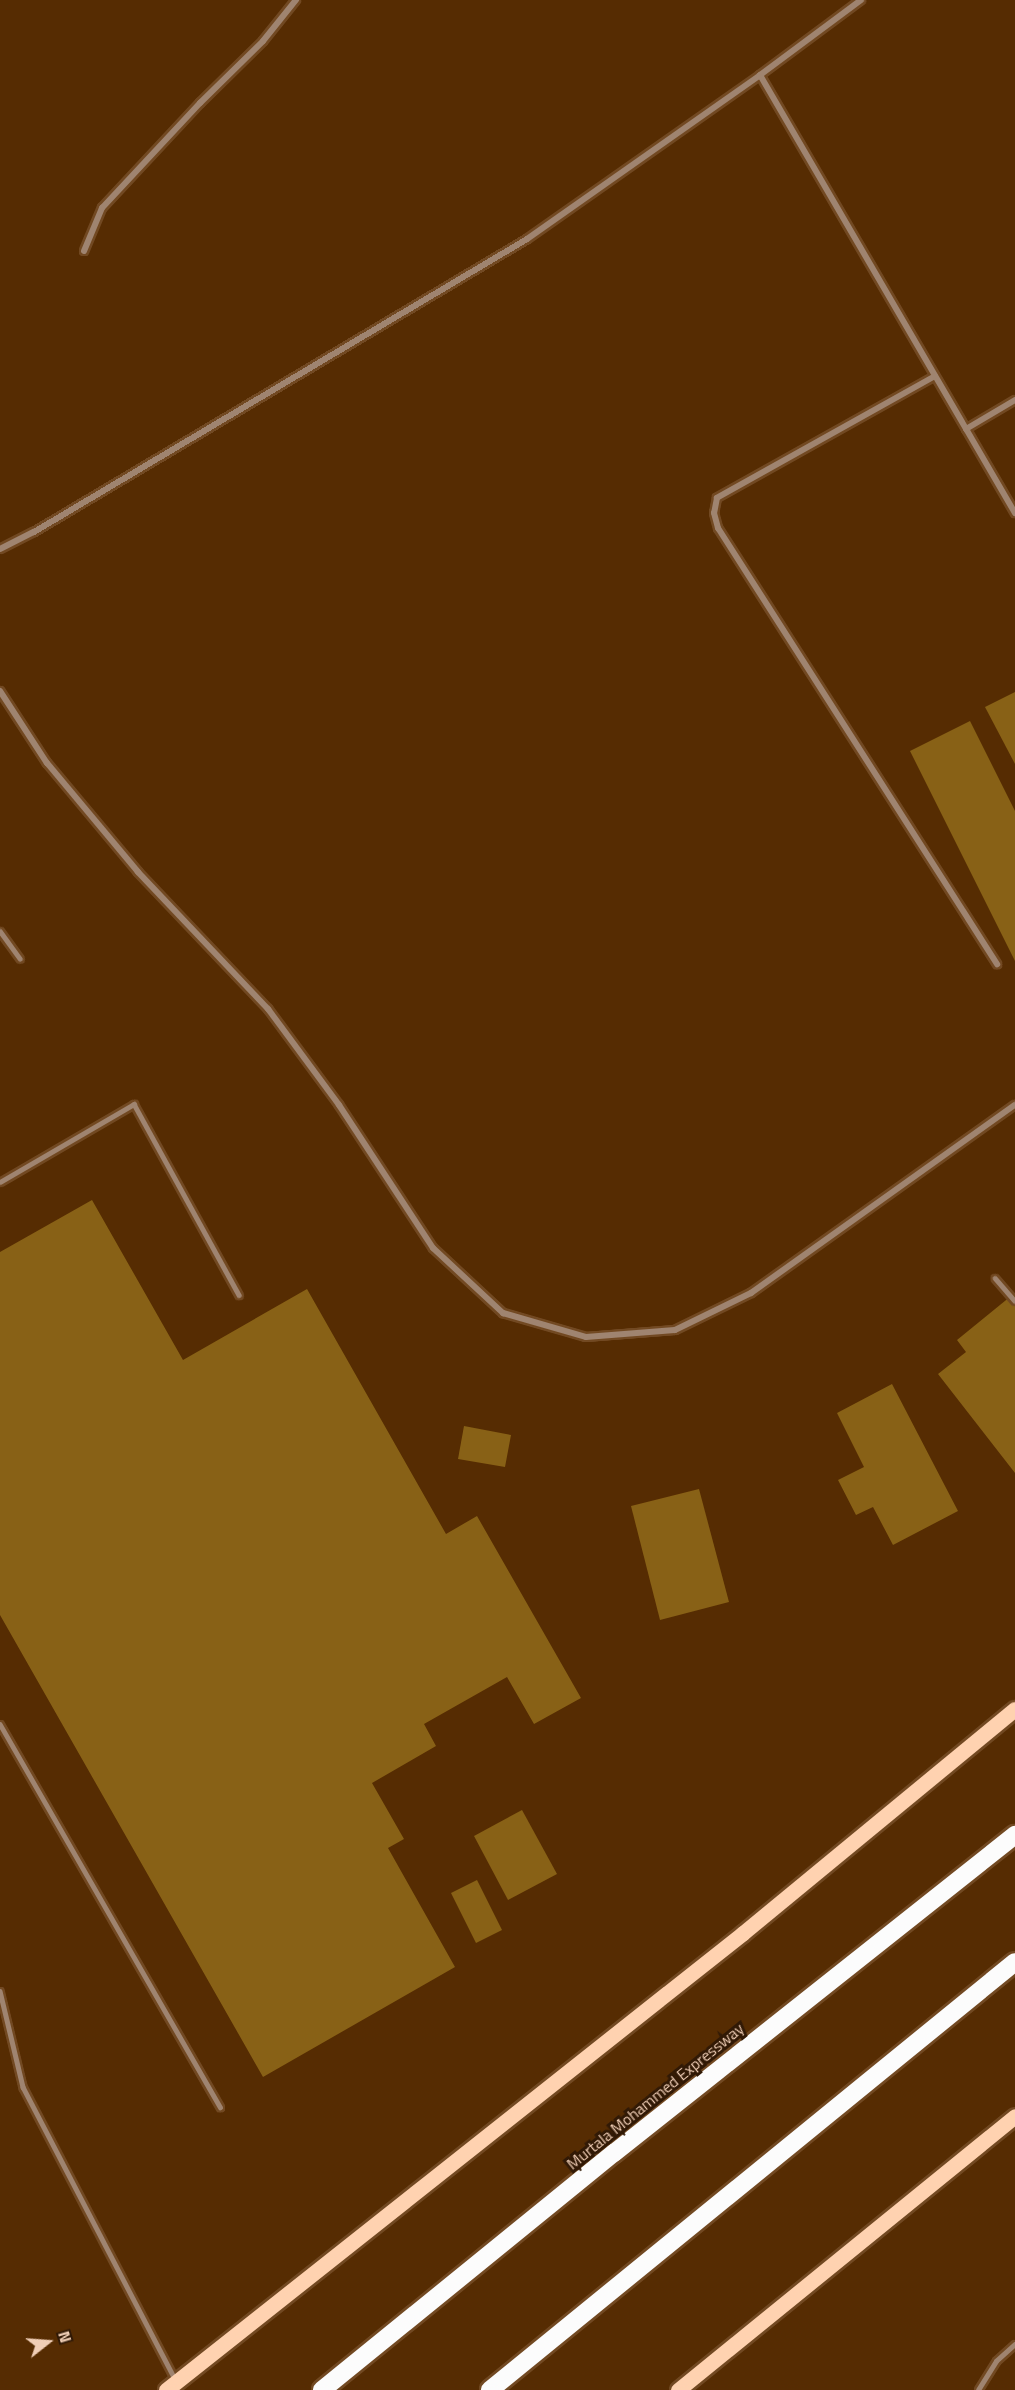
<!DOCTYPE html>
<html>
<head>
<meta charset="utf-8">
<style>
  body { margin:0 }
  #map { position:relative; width:1015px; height:2390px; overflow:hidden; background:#562c02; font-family:"Titillium Web",sans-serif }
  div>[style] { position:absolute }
  .building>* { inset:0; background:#886116 }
  .roads { filter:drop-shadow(2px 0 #724922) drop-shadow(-2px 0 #724922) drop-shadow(0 2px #724922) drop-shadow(0 -2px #724922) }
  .lane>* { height:4.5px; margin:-2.25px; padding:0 2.25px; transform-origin:2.25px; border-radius:2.25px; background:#9f8470 }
  .street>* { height:6px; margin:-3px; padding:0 3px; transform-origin:3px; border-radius:3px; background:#9f8470 }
  .primary>* { height:15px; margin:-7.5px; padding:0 7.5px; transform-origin:7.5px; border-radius:7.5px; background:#ffd2b0 }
  .highway>* { height:18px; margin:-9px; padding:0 9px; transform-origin:9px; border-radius:9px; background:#fcfcfc }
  span { translate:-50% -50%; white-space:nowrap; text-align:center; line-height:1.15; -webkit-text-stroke:6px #311905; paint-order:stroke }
  .street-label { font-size:16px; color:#f0ceb6 }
  .north { position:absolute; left:18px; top:2312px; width:60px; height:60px; -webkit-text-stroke:4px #311905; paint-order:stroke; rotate:73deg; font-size:16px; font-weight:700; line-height:24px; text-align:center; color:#f0ceb6 }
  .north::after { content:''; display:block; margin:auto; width:21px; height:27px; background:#f0ceb6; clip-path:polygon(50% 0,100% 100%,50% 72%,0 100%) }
</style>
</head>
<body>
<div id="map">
  <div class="building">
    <i style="clip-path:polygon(1015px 692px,1015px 764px,985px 707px)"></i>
    <i style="clip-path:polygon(970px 721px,1015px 811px,1015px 961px,910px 751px)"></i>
    <i style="clip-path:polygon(92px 1200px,183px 1360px,307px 1289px,446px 1534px,477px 1516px,581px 1698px,534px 1724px,507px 1677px,424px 1724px,436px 1746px,372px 1783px,404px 1839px,388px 1848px,455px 1967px,263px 2077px,0 1615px,0 1252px)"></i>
    <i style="clip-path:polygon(1011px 1296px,1015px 1302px,1015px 1473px,938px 1374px,966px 1352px,957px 1340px)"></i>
    <i style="clip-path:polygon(892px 1384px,958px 1511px,893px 1545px,873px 1507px,856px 1515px,838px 1480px,864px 1467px,837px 1413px)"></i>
    <i style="clip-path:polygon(464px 1426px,511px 1435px,505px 1467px,458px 1459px)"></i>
    <i style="clip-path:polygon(699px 1489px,729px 1602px,660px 1620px,631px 1506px)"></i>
    <i style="clip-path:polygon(522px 1810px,557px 1874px,508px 1900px,474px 1836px)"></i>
    <i style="clip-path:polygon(477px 1880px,502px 1930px,476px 1943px,451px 1893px)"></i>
  </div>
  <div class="roads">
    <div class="lane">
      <i style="left:0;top:931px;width:34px;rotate:54deg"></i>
      <i style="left:0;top:1182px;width:155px;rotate:-30.2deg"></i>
      <i style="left:134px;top:1104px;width:218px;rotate:61.2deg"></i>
      <i style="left:995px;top:1278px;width:30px;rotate:49deg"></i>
      <i style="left:0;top:1724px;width:442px;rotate:60.1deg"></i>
      <i style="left:0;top:1991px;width:99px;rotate:76.5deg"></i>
      <i style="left:23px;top:2087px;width:329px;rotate:62.5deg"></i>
      <i style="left:978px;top:2390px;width:34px;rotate:-58deg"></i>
      <i style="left:996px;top:2361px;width:25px;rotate:-42deg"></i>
    </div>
    <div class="street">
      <i style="left:760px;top:75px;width:507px;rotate:59.79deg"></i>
      <i style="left:84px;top:251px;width:47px;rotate:-67.3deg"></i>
      <i style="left:102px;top:208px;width:144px;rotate:-47deg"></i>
      <i style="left:200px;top:103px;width:88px;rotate:-44.5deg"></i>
      <i style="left:263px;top:41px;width:53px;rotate:-51.2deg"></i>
      <i style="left:935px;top:376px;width:250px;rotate:150.8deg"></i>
      <i style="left:717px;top:498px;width:15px;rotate:101deg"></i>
      <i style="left:714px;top:513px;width:16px;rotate:75deg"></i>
      <i style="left:718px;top:528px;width:518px;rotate:57.38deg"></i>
      <i style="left:966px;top:429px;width:57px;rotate:-30.6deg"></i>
      <i style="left:0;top:549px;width:38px;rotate:-27deg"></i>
      <i style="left:34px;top:532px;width:573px;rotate:-30.72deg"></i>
      <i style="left:527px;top:239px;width:285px;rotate:-35.1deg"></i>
      <i style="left:760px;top:75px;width:126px;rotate:-36.6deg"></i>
      <i style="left:0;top:691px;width:86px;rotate:56.9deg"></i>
      <i style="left:47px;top:763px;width:142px;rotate:50.1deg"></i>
      <i style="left:138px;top:872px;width:189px;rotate:46.5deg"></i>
      <i style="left:268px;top:1009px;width:119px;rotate:53.5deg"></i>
      <i style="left:339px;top:1105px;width:171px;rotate:56.7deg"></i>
      <i style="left:433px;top:1248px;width:96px;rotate:42.9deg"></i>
      <i style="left:503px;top:1313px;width:86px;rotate:16.1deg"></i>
      <i style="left:586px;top:1337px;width:89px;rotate:-4.5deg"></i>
      <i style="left:675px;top:1330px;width:85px;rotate:-26deg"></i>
      <i style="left:751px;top:1293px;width:324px;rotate:-35.5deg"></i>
    </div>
    <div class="primary">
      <i style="left:166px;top:2390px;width:736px;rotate:-38.38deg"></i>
      <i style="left:743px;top:1933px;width:352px;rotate:-39.5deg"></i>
      <i style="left:678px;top:2390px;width:434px;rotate:-39.1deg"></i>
    </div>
    <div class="highway">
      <i style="left:322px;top:2390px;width:376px;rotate:-39.1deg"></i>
      <i style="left:614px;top:2153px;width:512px;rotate:-38.42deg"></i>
      <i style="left:490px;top:2390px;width:677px;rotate:-39.19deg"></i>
    </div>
  </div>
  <div class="street-label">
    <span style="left:655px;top:2096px;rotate:-39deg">Murtala Mohammed Expressway</span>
  </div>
  <div class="north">N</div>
</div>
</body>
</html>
